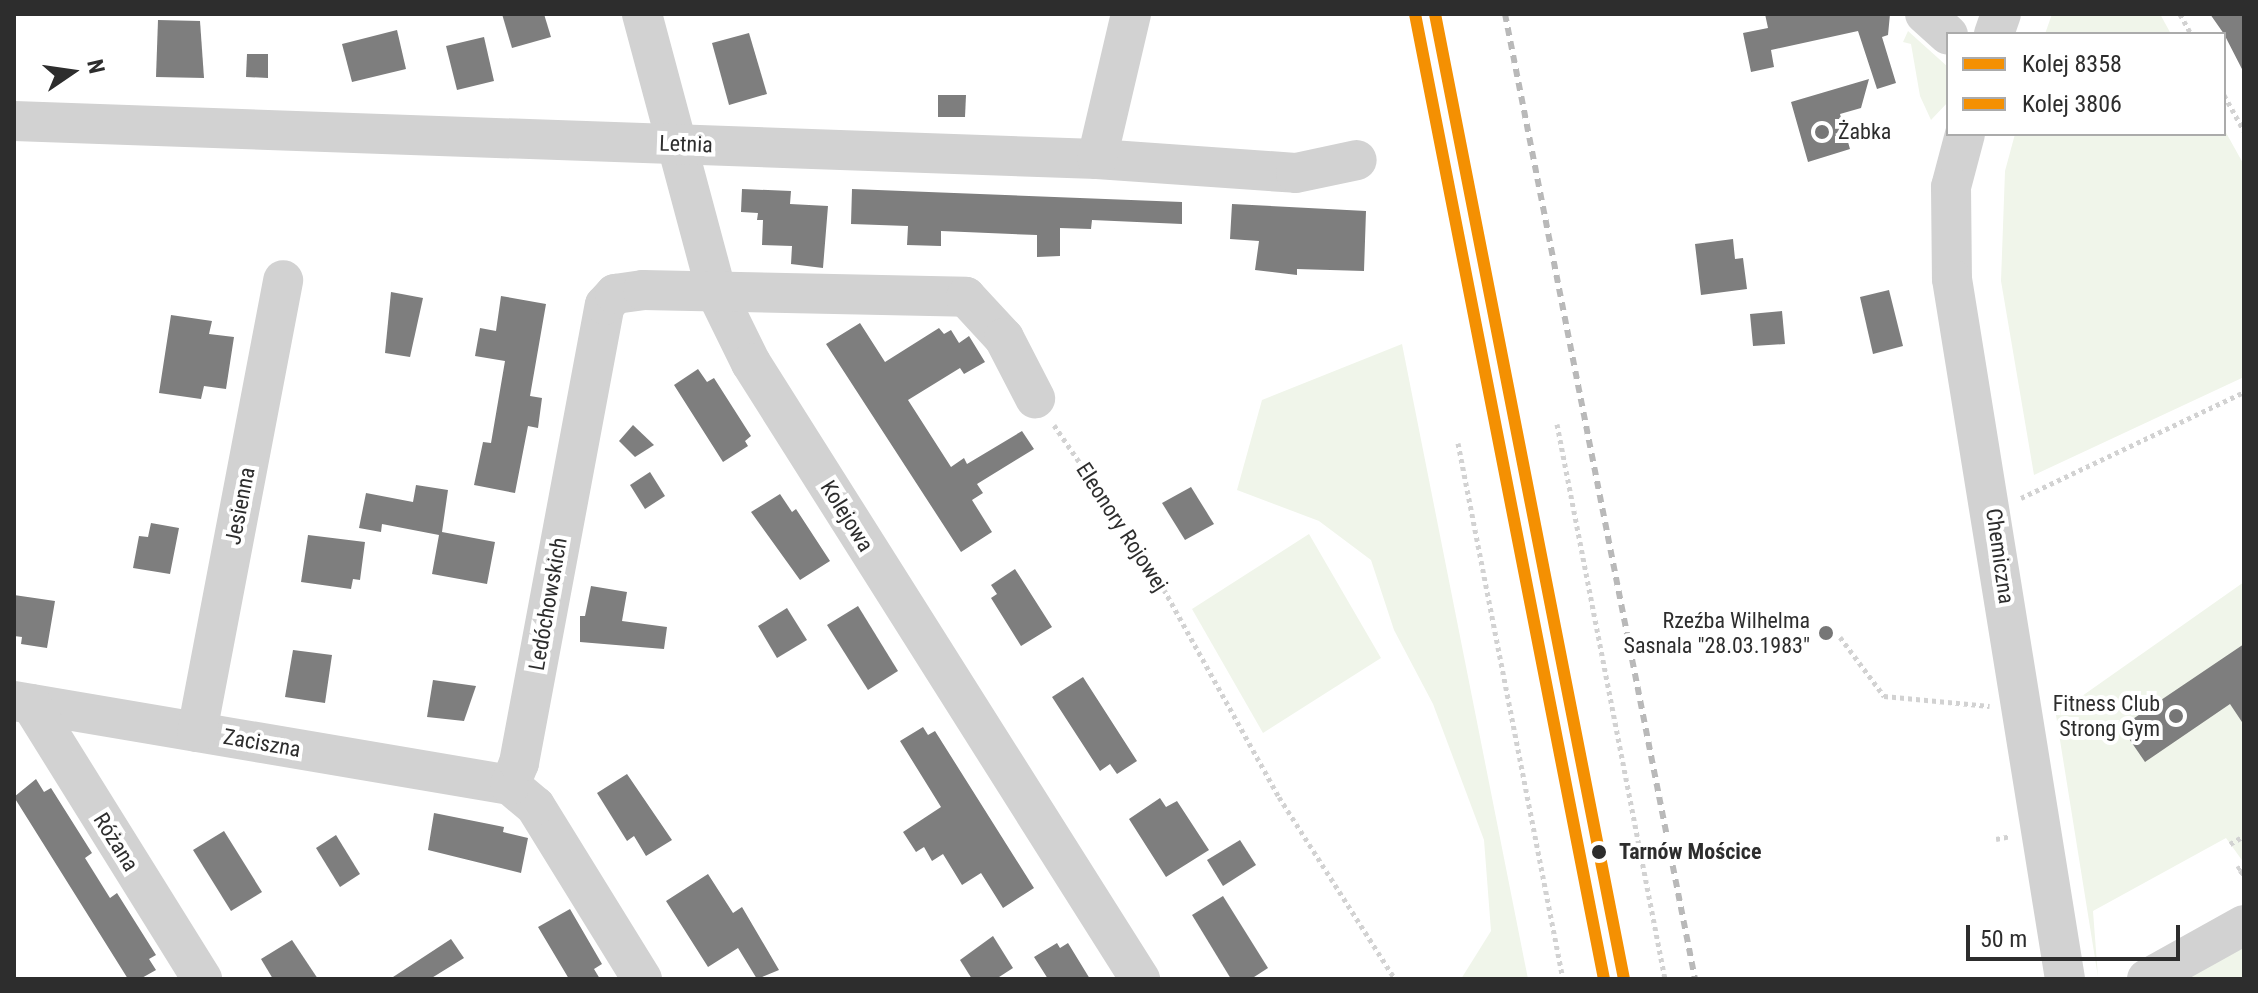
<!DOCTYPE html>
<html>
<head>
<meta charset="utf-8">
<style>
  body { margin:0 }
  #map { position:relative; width:2258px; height:993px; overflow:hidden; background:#fff; font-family:"Roboto Condensed",sans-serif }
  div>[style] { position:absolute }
  .green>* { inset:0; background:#f0f5ea }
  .building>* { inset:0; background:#7e7e7e }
  .path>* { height:5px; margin-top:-2.5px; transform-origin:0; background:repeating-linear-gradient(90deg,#d2d2d2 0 4px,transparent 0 8px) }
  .minor>* { height:40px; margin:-20px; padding:0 20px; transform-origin:20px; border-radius:20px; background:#d2d2d2 }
  .rail>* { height:6px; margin-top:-3px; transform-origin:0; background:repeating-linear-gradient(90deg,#b9b9b9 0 8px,transparent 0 14px) }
  .rail-1>* { height:12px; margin:-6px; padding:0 6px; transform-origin:6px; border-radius:6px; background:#f49002 }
  .rail-2>* { height:12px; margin:-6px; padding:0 6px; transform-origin:6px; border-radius:6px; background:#f49002 }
  .dots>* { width:22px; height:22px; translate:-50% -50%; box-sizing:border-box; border:4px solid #fff; border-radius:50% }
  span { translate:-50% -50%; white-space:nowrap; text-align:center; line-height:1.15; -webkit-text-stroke:8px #fff; paint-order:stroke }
  .poi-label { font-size:22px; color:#2d2d2d }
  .left { translate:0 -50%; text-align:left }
  .right { translate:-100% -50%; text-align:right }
  .street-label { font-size:22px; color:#2d2d2d }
  .stop-label { font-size:22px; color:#2d2d2d; font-weight:700 }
  .frame { position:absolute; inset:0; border:16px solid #2d2d2d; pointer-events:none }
  .legend { position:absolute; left:1946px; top:32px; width:280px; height:104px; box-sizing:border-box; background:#fff; border:2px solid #ababab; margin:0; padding:10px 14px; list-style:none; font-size:24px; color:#2d2d2d }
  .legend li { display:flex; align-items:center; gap:16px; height:40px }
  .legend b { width:40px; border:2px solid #ababab }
  .north { position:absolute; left:32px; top:32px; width:80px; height:80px; -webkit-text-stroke:6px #fff; paint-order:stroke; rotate:77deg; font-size:22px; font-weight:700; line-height:32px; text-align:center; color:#2d2d2d }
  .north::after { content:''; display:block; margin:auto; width:28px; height:36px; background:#2d2d2d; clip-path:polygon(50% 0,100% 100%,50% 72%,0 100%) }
  .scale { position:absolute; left:1966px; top:925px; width:214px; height:36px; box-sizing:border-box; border:4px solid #2d2d2d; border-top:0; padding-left:10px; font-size:24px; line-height:28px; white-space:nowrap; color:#2d2d2d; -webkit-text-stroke:6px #fff; paint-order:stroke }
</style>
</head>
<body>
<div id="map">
  <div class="green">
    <i style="clip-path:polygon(2052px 14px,2160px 14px,2171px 34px,2045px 34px)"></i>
    <i style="clip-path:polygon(1908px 31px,1948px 67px,1948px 102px,1931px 120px,1920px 96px,1911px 44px,1903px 42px)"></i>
    <i style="clip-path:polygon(2224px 129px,2244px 165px,2244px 377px,2034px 475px,2001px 281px,2005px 171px,2015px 134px,2224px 134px)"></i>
    <i style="clip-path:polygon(1402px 344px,1528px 979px,1461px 979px,1491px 931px,1484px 840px,1433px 704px,1394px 630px,1371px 560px,1319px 521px,1237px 490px,1262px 400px)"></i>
    <i style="clip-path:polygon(1309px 534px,1381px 658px,1263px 733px,1192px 609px)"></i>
    <i style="clip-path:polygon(2244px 582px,2244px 863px,2226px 838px,2093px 911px,2098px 977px,2055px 709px,2065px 708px)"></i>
    <i style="clip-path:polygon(2244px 930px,2244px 979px,2152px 979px)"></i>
  </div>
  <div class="building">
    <i style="clip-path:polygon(502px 14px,544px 14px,551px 37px,512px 48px)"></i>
    <i style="clip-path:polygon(1765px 14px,1890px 14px,1888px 35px,1882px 37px,1896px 83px,1877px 89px,1858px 31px,1771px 50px,1774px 67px,1751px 72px,1743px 33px,1768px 28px)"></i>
    <i style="clip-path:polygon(2210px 14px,2244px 14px,2244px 73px,2224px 34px)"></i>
    <i style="clip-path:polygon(158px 20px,200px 21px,204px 78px,156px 77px)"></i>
    <i style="clip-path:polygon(397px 30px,406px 69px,352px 82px,342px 44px)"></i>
    <i style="clip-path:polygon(749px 33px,767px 94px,729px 105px,712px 43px)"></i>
    <i style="clip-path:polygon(484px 37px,494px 81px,457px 90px,446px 46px)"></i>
    <i style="clip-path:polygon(247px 54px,268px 54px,268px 78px,246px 77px)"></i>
    <i style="clip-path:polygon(1869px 79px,1861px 108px,1840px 114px,1850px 149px,1808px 162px,1791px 102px)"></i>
    <i style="clip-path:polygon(938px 95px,966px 95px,965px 117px,938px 117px)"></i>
    <i style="clip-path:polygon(742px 189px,791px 191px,790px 204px,828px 206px,823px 268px,791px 264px,792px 246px,762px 245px,763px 220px,757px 220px,758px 213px,741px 212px)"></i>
    <i style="clip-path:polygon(852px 189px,1182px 202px,1182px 224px,1092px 220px,1091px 229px,1060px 228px,1060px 256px,1037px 257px,1037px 235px,941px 231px,941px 246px,907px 245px,908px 226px,851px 224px)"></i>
    <i style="clip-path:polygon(1232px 204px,1366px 211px,1364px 271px,1297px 269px,1297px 275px,1255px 270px,1259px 241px,1230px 239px)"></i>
    <i style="clip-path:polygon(1733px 239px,1735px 259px,1743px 258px,1747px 289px,1701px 295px,1695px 244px)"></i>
    <i style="clip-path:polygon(1889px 290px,1903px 346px,1873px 354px,1860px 297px)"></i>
    <i style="clip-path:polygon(391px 292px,423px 298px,410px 357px,385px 353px)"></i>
    <i style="clip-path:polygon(501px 296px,546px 304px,530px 396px,542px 398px,538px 428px,528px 426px,515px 493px,474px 485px,483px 442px,491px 443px,505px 361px,475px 356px,480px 328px,496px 331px)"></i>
    <i style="clip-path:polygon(1782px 311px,1785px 344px,1753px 346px,1750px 314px)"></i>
    <i style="clip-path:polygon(171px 315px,212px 321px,209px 334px,234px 337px,226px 389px,204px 386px,201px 399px,159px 393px)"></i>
    <i style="clip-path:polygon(860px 323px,885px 362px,939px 328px,944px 334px,951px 330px,959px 343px,969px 336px,985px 362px,964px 374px,960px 368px,908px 400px,951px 467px,964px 458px,967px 464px,1022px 431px,1034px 449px,977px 484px,983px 493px,972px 500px,992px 532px,961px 552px,826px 344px)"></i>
    <i style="clip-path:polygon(698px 369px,707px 382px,714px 378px,751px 436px,745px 441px,748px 446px,723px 462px,674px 385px)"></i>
    <i style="clip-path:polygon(633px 425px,654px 445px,635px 457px,619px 441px)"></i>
    <i style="clip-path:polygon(650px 472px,665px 496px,645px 509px,630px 485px)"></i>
    <i style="clip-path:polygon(416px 485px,448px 490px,442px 532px,495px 542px,487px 584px,432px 574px,439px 535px,382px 524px,381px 532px,359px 528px,366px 493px,413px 502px)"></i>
    <i style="clip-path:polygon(1191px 487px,1214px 524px,1185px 540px,1162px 503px)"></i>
    <i style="clip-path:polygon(780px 494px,792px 512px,796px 509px,830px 561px,800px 580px,751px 512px)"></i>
    <i style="clip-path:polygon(151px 523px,179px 528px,170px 574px,133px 568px,139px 536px,148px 537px)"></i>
    <i style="clip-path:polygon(308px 535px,365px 542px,360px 580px,353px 579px,351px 589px,301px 582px)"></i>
    <i style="clip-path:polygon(1015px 569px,1052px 627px,1021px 646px,991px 598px,997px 594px,991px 585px)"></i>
    <i style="clip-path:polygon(591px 586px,627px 592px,622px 621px,667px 627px,664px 649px,580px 642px,580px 616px,585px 616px)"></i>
    <i style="clip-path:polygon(14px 595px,55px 601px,47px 648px,21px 644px,22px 637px,14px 636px)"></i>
    <i style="clip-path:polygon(858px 606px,898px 671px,868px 690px,827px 625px)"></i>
    <i style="clip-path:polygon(787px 608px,807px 640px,777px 658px,758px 626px)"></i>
    <i style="clip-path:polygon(2244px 644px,2244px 725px,2230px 704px,2145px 762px,2121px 727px)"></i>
    <i style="clip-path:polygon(293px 650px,332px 655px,325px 703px,285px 697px)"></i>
    <i style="clip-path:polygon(1083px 677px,1137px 761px,1117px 774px,1110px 764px,1100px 771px,1052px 697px)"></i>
    <i style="clip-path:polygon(433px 680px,476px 686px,464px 721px,427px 717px)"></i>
    <i style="clip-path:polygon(923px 727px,928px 735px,935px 731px,1034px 888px,1003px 908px,981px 873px,962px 885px,943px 854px,932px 861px,924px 847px,916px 852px,903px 832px,941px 807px,900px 741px)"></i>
    <i style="clip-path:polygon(627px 774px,672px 840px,646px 856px,634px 836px,627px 841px,597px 793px)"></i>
    <i style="clip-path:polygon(36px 779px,44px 792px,51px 788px,92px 853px,85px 858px,110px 898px,117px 893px,156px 955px,149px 959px,156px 970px,140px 979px,128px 979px,14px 797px)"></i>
    <i style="clip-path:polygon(1160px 798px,1166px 807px,1177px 801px,1209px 850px,1166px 877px,1129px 819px)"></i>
    <i style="clip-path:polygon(434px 813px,504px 827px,503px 832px,528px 838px,521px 873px,428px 850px)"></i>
    <i style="clip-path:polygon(224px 831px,262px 892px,231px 911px,193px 850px)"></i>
    <i style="clip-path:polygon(336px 835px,360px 874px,340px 887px,316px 848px)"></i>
    <i style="clip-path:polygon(1240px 840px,1256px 865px,1223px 886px,1207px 860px)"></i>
    <i style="clip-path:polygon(708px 874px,733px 913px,742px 907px,779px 970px,757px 979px,738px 948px,708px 967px,666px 901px)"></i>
    <i style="clip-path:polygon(1223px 896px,1268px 968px,1251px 979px,1231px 979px,1192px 915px)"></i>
    <i style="clip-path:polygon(570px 909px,602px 964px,594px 969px,600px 979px,569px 979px,538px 927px)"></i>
    <i style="clip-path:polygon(993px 936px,1013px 968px,996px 979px,972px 979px,960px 960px)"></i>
    <i style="clip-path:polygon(451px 939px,464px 958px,430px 979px,390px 979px)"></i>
    <i style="clip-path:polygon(292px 940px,318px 979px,273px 979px,261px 959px)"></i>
    <i style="clip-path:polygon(1057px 943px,1060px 948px,1068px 943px,1090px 979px,1048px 979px,1034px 957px)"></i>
  </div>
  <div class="path">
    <i style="left:2180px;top:14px;width:23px;rotate:61deg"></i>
    <i style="left:2224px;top:95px;width:41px;rotate:60.9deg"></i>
    <i style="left:1557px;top:424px;width:565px;rotate:78.99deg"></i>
    <i style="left:1054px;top:425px;width:173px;rotate:55.6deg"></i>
    <i style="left:1152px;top:568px;width:262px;rotate:61deg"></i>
    <i style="left:1279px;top:797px;width:216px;rotate:57.5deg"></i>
    <i style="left:1458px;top:443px;width:546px;rotate:78.92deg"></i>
    <i style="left:2021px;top:498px;width:247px;rotate:-25.4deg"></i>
    <i style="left:1840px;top:637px;width:74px;rotate:53.3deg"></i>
    <i style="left:1884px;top:696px;width:106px;rotate:5.4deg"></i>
    <i style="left:1996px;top:839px;width:15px;rotate:-11deg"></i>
    <i style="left:2230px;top:844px;width:16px;rotate:-30deg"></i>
    <i style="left:2237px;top:869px;width:8px;rotate:-30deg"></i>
    <i style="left:2240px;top:874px;width:6px;rotate:-45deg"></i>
  </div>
  <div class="minor">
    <i style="left:642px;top:14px;width:290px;rotate:75deg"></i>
    <i style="left:717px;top:294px;width:77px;rotate:63.8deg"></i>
    <i style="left:751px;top:363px;width:729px;rotate:57.73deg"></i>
    <i style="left:1925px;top:14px;width:31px;rotate:42deg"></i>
    <i style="left:1994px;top:34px;width:21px;rotate:-71deg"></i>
    <i style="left:14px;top:121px;width:1084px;rotate:2.01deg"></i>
    <i style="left:1097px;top:159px;width:199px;rotate:4deg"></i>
    <i style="left:1296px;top:173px;width:62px;rotate:-12deg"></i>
    <i style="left:1965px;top:134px;width:55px;rotate:104.8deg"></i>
    <i style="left:1951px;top:187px;width:92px;rotate:89.4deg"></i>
    <i style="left:1952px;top:279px;width:709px;rotate:80.83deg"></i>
    <i style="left:1097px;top:159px;width:149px;rotate:-76.8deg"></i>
    <i style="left:14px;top:701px;width:503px;rotate:9.61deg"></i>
    <i style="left:31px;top:704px;width:324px;rotate:58.1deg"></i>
    <i style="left:197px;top:732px;width:460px;rotate:-79.2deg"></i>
    <i style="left:642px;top:979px;width:203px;rotate:-121.7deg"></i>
    <i style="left:535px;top:806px;width:33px;rotate:-140deg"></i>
    <i style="left:510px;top:785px;width:24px;rotate:-68deg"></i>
    <i style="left:519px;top:763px;width:466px;rotate:-79.4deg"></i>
    <i style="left:605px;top:305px;width:15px;rotate:-48deg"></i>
    <i style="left:615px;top:294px;width:28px;rotate:-8deg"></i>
    <i style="left:643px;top:290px;width:323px;rotate:1.2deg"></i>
    <i style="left:966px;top:297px;width:56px;rotate:47.2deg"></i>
    <i style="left:1004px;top:338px;width:68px;rotate:62.7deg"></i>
    <i style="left:2147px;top:979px;width:111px;rotate:-29.1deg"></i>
  </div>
  <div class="rail">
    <i style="left:1505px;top:14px;width:984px;rotate:78.86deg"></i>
  </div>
  <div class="rail-1">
    <i style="left:1415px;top:14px;width:983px;rotate:78.92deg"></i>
  </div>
  <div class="rail-2">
    <i style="left:1435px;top:14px;width:983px;rotate:78.92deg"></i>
  </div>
  <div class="dots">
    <i style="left:1822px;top:132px;background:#767676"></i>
    <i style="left:1826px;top:633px;background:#767676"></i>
    <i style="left:2176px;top:716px;background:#767676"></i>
    <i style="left:1599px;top:852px;background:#2d2d2d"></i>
  </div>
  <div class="poi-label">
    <span class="left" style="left:1838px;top:132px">Żabka</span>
    <span class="right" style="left:1810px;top:633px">Rzeźba Wilhelma<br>Sasnala "28.03.1983"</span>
    <span class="right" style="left:2160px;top:716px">Fitness Club<br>Strong Gym</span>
  </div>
  <div class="street-label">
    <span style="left:686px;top:144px;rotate:2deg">Letnia</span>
    <span style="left:240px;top:506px;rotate:-79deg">Jesienna</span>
    <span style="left:847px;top:516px;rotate:58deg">Kolejowa</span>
    <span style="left:1122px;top:527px;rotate:57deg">Eleonory Rojowej</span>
    <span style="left:2000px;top:556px;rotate:82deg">Chemiczna</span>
    <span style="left:548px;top:604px;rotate:-80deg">Ledóchowskich</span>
    <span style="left:262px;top:743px;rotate:10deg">Zaciszna</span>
    <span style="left:116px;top:842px;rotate:58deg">Różana</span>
  </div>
  <div class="stop-label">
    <span class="left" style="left:1619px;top:852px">Tarnów Mościce</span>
  </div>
  <div class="frame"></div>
  <ul class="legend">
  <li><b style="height:10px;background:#f49002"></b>Kolej 8358</li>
  <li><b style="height:10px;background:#f49002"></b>Kolej 3806</li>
  </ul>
  <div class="north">N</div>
  <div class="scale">50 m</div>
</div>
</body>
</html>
